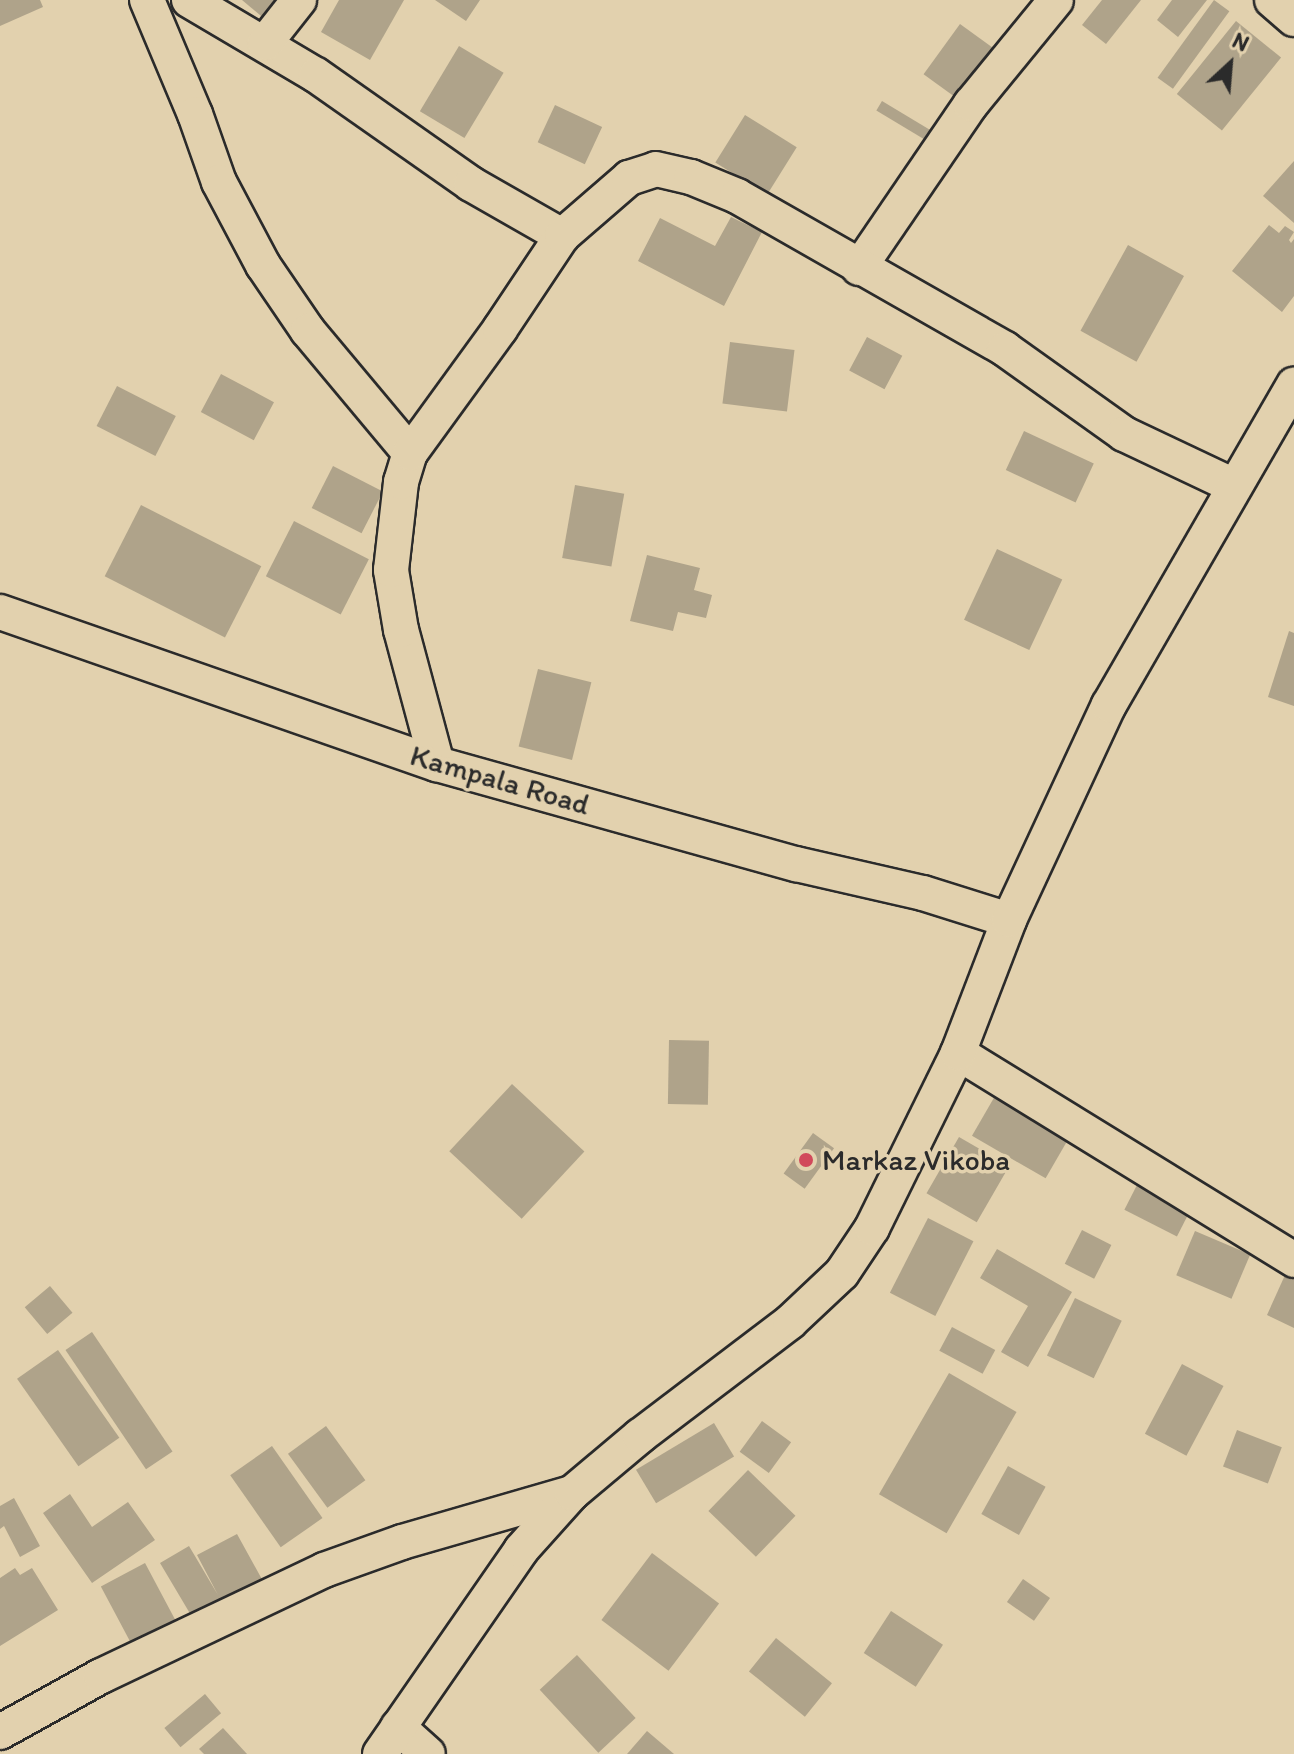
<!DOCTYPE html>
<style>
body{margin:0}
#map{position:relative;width:1294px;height:1754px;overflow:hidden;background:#e2d1ae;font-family:Itim,sans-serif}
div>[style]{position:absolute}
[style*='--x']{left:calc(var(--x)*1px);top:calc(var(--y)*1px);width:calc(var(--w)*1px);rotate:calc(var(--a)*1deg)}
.building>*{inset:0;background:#afa38a;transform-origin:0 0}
.roads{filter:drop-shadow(2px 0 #2b2b2b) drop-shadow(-2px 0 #2b2b2b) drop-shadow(0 2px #2b2b2b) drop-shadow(0 -2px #2b2b2b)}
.street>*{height:34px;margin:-17px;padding:0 17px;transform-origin:17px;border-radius:17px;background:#e2d1ae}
.dots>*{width:22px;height:22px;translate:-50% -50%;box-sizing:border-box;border:4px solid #e2d1ae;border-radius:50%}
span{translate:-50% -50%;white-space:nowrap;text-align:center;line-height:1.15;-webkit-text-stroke:7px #e2d1ae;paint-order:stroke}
.street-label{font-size:30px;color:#2b2b2b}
.poi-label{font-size:30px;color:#2b2b2b}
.left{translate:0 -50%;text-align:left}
.north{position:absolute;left:1190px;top:24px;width:80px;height:80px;-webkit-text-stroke:6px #e2d1ae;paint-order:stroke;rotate:26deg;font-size:22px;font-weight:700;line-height:32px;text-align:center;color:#2b2b2b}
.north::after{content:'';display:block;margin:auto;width:28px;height:36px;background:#2b2b2b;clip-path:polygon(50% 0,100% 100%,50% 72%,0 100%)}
</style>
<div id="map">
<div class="building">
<div style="clip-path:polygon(0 0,40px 0,43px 7px,0 26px)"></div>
<div style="clip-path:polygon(242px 0,285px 0,267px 21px)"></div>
<div style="clip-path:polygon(339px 0,404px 0,370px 60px,321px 32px)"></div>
<div style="clip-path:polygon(435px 0,480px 0,466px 21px)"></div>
<div style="clip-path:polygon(1102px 0,1141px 0,1106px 44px,1082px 25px)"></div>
<div style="clip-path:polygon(1172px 0,1207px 0,1178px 37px,1157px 20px)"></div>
<div style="left:1214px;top:0;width:19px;height:96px;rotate:36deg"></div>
<div style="left:1236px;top:21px;width:58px;height:94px;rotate:39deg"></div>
<div style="left:960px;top:24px;width:41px;height:62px;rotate:36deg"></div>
<div style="left:459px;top:46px;width:52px;height:76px;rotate:31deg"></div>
<div style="left:882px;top:101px;width:65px;height:11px;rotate:31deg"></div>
<div style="left:555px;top:105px;width:52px;height:41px;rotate:25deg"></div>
<div style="left:745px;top:115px;width:61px;height:56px;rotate:32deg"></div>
<div style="clip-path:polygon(1294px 161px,1294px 223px,1263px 196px)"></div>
<div style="clip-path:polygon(731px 217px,762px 232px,724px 306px,638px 261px,660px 218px,715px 246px)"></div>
<div style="clip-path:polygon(1269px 225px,1279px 233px,1285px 226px,1294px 232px,1289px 240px,1291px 243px,1294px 239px,1294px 296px,1282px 312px,1232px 271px)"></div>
<div style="left:1128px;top:245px;width:64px;height:98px;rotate:29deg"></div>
<div style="left:867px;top:337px;width:40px;height:38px;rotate:28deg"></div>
<div style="left:730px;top:342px;width:65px;height:62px;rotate:7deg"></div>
<div style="left:221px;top:374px;width:60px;height:43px;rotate:28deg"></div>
<div style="left:117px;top:386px;width:66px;height:45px;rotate:27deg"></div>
<div style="left:1024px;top:431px;width:77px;height:43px;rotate:25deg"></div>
<div style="left:333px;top:466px;width:56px;height:47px;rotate:27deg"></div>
<div style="left:575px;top:485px;width:50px;height:74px;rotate:10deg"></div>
<div style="left:141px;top:505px;width:135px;height:80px;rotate:27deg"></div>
<div style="left:294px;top:521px;width:84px;height:62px;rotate:27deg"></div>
<div style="left:997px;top:549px;width:72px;height:78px;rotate:25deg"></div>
<div style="clip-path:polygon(647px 555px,700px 568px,694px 590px,712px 595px,706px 618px,678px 612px,673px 631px,630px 621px)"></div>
<div style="clip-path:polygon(1289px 631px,1294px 633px,1294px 706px,1268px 697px)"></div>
<div style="left:538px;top:669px;width:55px;height:80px;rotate:14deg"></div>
<div style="left:669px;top:1040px;width:40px;height:64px;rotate:1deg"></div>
<div style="left:512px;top:1084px;width:99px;height:92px;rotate:43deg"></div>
<div style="left:995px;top:1096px;width:85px;height:46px;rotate:30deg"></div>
<div style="left:813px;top:1133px;width:26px;height:50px;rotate:36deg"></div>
<div style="left:959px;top:1137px;width:58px;height:65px;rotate:30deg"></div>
<div style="left:1138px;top:1183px;width:59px;height:30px;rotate:27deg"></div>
<div style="left:928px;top:1218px;width:51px;height:84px;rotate:27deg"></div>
<div style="left:1082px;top:1230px;width:33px;height:38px;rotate:27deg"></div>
<div style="left:1195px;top:1231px;width:60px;height:48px;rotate:23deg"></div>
<div style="clip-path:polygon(997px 1249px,1072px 1292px,1028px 1367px,1001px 1352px,1028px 1306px,980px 1278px)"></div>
<div style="clip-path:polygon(1290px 1264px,1294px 1266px,1294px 1328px,1267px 1315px)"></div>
<div style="left:50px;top:1286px;width:35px;height:33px;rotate:50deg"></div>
<div style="left:1075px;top:1298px;width:52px;height:64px;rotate:26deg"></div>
<div style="left:952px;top:1327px;width:49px;height:27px;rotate:28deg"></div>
<div style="left:92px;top:1332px;width:144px;height:32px;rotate:56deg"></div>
<div style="left:58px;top:1350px;width:107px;height:50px;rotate:55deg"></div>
<div style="left:1182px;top:1364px;width:47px;height:79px;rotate:28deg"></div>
<div style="left:949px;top:1373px;width:78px;height:140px;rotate:30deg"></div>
<div style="left:762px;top:1421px;width:36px;height:38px;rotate:36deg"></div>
<div style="left:714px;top:1423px;width:39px;height:91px;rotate:59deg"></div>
<div style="left:326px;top:1426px;width:67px;height:47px;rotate:54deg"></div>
<div style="left:1237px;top:1430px;width:48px;height:39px;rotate:21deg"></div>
<div style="left:272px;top:1446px;width:88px;height:51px;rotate:55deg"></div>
<div style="left:1008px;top:1466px;width:43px;height:55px;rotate:29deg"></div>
<div style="left:748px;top:1470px;width:66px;height:57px;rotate:44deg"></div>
<div style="clip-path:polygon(70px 1494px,92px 1527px,128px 1502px,155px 1540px,92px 1583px,43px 1513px)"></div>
<div style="clip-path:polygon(14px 1498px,40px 1546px,20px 1557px,4px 1526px,0 1529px,0 1506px)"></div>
<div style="clip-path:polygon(237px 1534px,264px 1583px,198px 1627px,160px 1563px,189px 1546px,218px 1595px,197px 1555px)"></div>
<div style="left:652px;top:1553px;width:84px;height:84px;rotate:37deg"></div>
<div style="left:145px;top:1563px;width:81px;height:50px;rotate:62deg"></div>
<div style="clip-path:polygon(15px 1568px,20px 1575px,32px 1568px,58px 1610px,0 1646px,0 1578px)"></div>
<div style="left:1023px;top:1579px;width:33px;height:28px;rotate:35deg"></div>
<div style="left:891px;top:1611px;width:62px;height:50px;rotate:33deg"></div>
<div style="left:776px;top:1638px;width:72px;height:43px;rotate:39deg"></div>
<div style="left:577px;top:1655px;width:86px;height:51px;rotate:47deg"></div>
<div style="left:205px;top:1694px;width:25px;height:53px;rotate:50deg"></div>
<div style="clip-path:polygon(223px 1728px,247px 1754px,204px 1754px,199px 1749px)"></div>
<div style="clip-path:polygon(647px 1731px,674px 1754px,627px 1754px)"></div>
</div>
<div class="roads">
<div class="street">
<div style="--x:147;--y:0;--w:124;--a:67.2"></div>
<div style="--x:195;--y:114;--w:72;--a:70.6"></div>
<div style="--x:219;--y:182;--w:94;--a:62.1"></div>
<div style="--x:263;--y:265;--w:80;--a:55.7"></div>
<div style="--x:308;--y:331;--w:159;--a:50.1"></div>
<div style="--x:189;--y:0;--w:147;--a:30.6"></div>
<div style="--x:316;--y:75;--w:189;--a:35.1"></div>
<div style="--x:471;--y:184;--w:105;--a:29.7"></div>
<div style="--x:1272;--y:0;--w:29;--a:41"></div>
<div style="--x:265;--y:43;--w:55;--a:-51.7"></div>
<div style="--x:859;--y:268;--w:199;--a:-55.7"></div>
<div style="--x:971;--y:104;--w:134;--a:-50.7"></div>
<div style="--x:0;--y:612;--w:463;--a:19.2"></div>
<div style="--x:437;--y:764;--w:373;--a:15.6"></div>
<div style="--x:796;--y:864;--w:130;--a:12.9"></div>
<div style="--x:923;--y:893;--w:90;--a:17.4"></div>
<div style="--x:437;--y:764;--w:139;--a:-105"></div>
<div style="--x:401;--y:630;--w:61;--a:-99.5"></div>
<div style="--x:391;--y:570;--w:89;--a:-83.5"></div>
<div style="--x:401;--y:482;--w:30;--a:-73"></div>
<div style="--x:410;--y:453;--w:153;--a:-54"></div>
<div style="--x:500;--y:329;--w:112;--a:-56.3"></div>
<div style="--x:562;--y:236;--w:89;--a:-40.9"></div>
<div style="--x:629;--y:178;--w:28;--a:-18"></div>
<div style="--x:656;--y:169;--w:36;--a:13"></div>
<div style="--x:691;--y:177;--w:50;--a:22.4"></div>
<div style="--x:737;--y:196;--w:309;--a:29.7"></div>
<div style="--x:1005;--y:349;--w:146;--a:35.5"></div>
<div style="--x:1124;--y:434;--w:122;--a:25.3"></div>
<div style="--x:958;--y:1053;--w:395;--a:31.6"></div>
<div style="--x:398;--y:1727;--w:40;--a:42"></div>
<div style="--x:0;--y:1732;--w:115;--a:-29"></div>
<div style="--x:101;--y:1676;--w:247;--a:-25.4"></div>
<div style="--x:324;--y:1570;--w:83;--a:-19.7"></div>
<div style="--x:402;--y:1542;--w:177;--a:-16.1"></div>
<div style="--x:380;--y:1754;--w:248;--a:-55.3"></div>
<div style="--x:521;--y:1550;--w:76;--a:-48.2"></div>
<div style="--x:572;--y:1493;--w:89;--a:-40"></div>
<div style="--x:640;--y:1436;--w:188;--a:-37.2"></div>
<div style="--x:790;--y:1322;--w:71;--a:-43.3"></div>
<div style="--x:842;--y:1273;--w:54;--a:-56.3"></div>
<div style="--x:872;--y:1228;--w:195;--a:-63.8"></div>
<div style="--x:958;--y:1053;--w:142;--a:-69"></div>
<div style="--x:1009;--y:920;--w:237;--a:-65.1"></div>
<div style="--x:1109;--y:705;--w:370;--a:-60"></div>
</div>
</div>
<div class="dots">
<div style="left:806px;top:1160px;background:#d1495b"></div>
</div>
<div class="street-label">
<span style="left:500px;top:780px;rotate:16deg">Kampala Road</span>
</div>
<div class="poi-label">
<span class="left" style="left:822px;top:1160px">Markaz Vikoba</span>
</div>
<div class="north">N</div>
</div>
